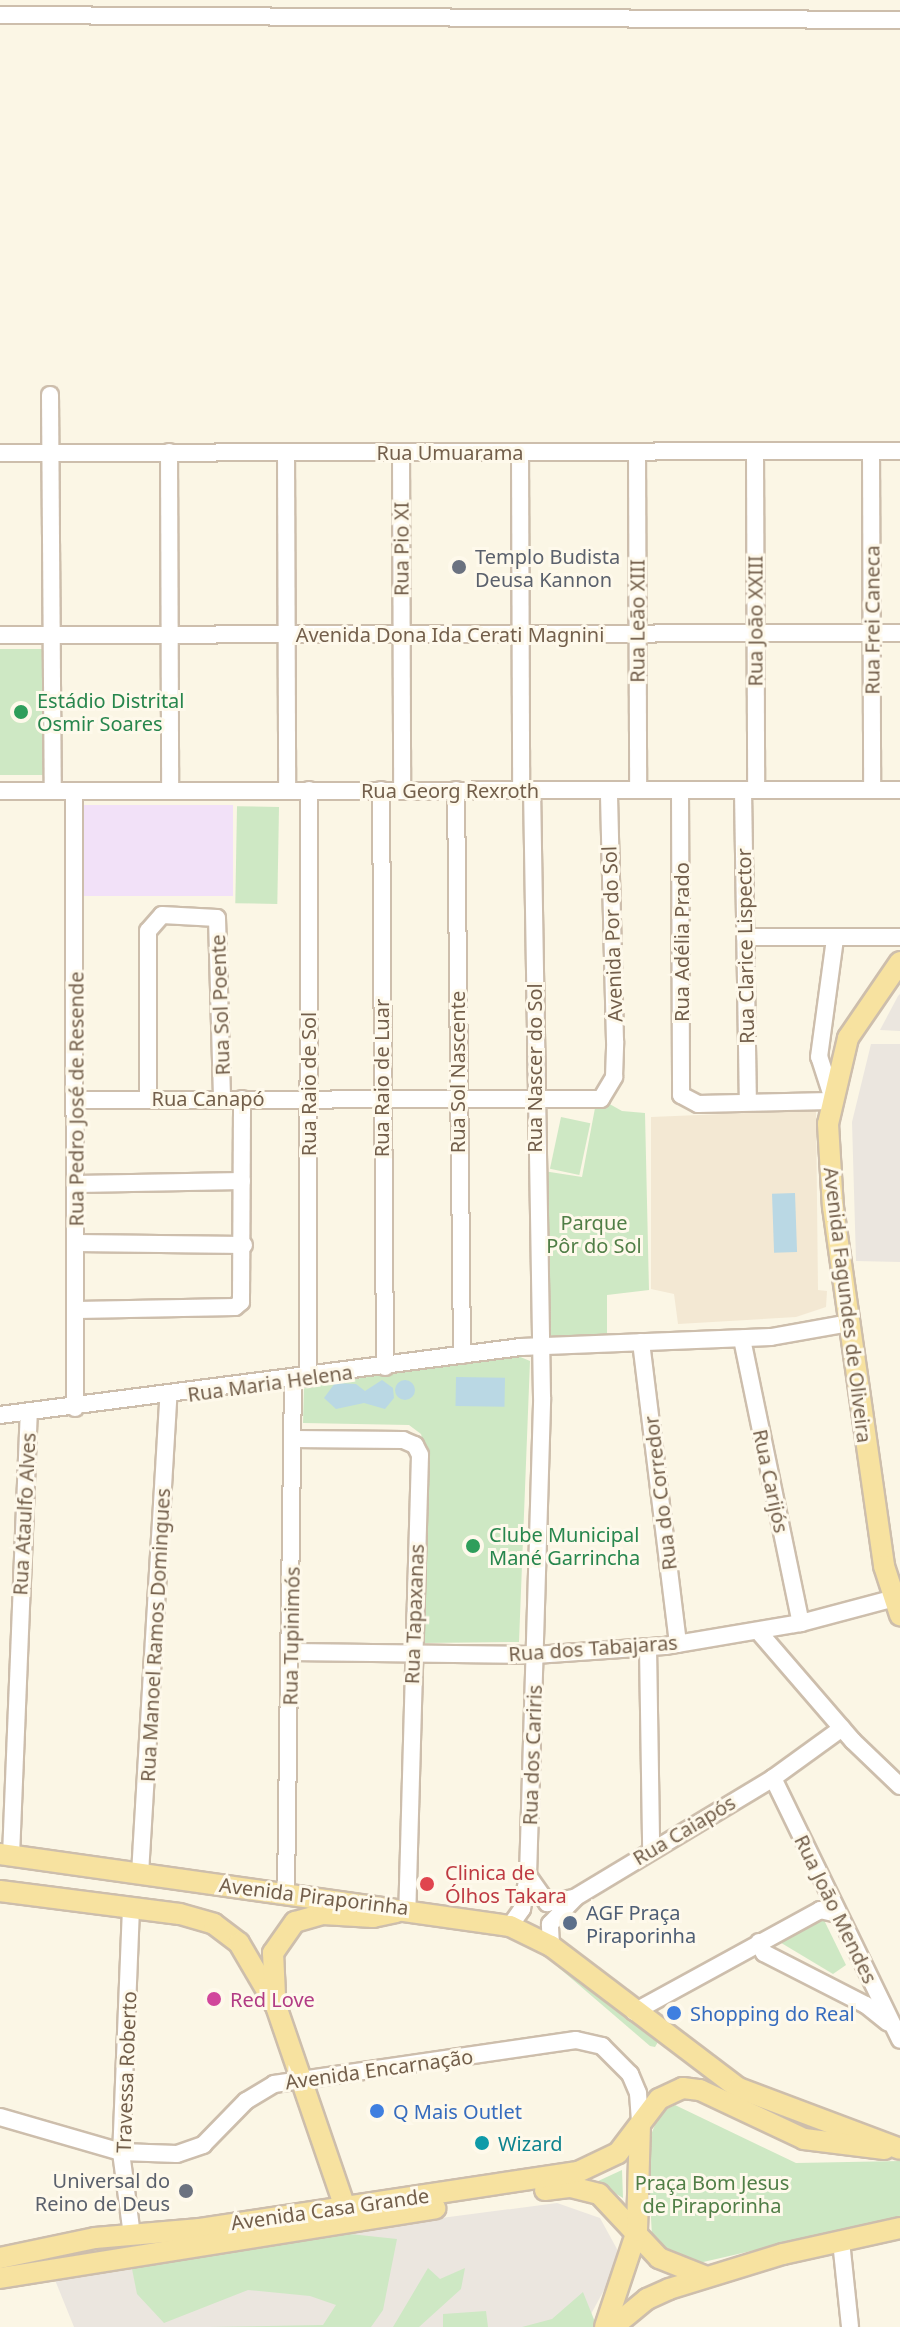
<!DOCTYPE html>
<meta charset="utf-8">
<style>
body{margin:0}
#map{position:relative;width:900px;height:2327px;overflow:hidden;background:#fbf6e5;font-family:"Noto Sans",sans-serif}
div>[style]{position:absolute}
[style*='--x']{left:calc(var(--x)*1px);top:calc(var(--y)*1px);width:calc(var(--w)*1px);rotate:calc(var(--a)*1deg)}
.residential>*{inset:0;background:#f3e8d3}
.industrial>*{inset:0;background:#ebe6df}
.education>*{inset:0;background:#f2e1f8;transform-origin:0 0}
.green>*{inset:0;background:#cee8c4;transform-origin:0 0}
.water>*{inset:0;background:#bad8e4;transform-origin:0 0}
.round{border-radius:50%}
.roads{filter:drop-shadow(2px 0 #cdbeac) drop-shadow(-2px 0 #cdbeac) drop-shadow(0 2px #cdbeac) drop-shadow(0 -2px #cdbeac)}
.minor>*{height:16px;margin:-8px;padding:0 8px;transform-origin:8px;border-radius:8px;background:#fff}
.major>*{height:20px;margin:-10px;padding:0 10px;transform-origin:10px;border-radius:10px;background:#f7e2a0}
.dots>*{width:22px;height:22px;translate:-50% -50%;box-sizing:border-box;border:4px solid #fef9eb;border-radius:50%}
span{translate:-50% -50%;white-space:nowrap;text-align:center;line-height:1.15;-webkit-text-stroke:6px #fef9eb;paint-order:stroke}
.street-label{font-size:20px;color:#735f4b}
.worship-label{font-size:20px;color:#5b616d}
.left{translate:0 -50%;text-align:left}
.right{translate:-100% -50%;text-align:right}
.leisure-label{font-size:20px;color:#27864d}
.park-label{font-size:20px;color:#507e46}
.health-label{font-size:20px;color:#be3a42}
.service-label{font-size:20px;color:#4e5e75}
.hotel-label{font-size:20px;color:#b23c85}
.shop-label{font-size:20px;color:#366cbe}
.culture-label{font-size:20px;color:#0d838f}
</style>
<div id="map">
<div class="residential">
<div style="clip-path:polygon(816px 1110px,818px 1290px,827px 1291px,826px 1307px,796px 1317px,678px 1324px,674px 1294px,651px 1289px,651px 1117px)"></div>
</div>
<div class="industrial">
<div style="clip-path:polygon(900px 994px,900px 1031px,880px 1030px,898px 996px)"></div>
<div style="clip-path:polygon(871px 1044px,900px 1044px,900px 1262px,856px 1261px,852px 1122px)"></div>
<div style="clip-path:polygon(557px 2203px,600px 2218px,617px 2249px,616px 2268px,584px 2327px,74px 2327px,55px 2280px,119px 2260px)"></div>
</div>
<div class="education">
<div style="left:233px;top:805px;width:91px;height:149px;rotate:90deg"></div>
</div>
<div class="green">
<div style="left:0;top:649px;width:43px;height:126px"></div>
<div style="left:279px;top:807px;width:97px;height:42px;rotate:91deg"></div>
<div style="clip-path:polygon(606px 1102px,622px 1111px,645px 1113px,649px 1290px,607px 1295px,607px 1338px,545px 1339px,537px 1170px,582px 1177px,595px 1108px)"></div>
<div style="left:561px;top:1117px;width:30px;height:53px;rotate:12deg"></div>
<div style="clip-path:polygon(518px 1356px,530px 1361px,519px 1642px,422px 1643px,425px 1449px,421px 1434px,409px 1425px,303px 1423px,304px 1386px)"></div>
<div style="clip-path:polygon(823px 1918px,846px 1965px,833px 1974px,778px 1941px)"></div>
<div style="clip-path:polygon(537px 1949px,658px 2042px,655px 2047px,650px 2046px)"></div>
<div style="clip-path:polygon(675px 2105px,796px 2163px,900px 2161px,900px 2217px,699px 2263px,664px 2253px,652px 2236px,647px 2145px,660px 2112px)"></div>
<div style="clip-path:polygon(622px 2170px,623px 2198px,596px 2182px)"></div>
<div style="clip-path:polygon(350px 2234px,397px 2239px,383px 2310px,371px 2327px,209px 2327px,323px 2325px,336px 2305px,310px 2296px,248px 2290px,164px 2323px,137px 2294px,131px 2264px)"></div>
<div style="clip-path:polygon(428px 2268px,440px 2279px,465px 2268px,461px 2289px,419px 2327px,393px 2327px)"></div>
<div style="clip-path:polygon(583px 2292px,597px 2327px,522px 2327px,552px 2319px)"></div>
<div style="clip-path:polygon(486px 2311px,488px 2327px,443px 2327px,443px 2314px)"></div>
</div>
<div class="water">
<div style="left:795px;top:1193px;width:59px;height:23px;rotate:88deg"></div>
<div style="left:456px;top:1377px;width:49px;height:29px;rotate:1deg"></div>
<div style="clip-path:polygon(382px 1380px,393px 1388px,394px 1398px,385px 1409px,364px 1403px,336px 1409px,324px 1398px,335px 1383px,356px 1384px,365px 1391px)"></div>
<div class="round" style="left:395px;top:1380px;width:20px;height:20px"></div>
</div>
<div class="roads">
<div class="minor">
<div style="--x:0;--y:15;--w:900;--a:0.32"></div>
<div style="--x:50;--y:395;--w:396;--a:89.6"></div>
<div style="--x:755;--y:451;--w:339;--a:89.8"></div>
<div style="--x:871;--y:451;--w:339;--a:89.8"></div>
<div style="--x:169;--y:452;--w:338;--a:89.8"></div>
<div style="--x:286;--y:452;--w:338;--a:89.8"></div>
<div style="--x:401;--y:452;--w:338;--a:89.8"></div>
<div style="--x:520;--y:452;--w:338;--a:89.8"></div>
<div style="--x:637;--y:452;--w:338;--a:89.8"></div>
<div style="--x:0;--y:453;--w:900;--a:-0.13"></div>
<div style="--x:0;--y:635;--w:900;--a:-0.13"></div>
<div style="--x:381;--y:790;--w:577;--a:89.6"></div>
<div style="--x:456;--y:790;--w:565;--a:89.39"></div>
<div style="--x:680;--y:790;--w:305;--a:89.8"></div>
<div style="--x:681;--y:1095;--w:19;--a:28"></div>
<div style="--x:698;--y:1104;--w:132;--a:-1.3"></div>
<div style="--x:743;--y:790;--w:312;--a:89.1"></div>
<div style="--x:0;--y:791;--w:900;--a:-0.06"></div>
<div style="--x:74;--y:791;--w:617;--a:89.91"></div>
<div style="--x:745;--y:937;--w:155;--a:0"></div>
<div style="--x:831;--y:1093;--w:38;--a:-108"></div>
<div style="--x:819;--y:1057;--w:120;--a:-82.3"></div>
<div style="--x:148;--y:1098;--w:167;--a:-90"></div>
<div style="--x:148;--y:931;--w:21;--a:-49"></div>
<div style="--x:162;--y:915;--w:55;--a:3.1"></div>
<div style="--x:217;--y:918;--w:179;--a:88.4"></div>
<div style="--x:76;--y:1100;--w:525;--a:-0.11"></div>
<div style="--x:601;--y:1099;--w:26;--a:-59"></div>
<div style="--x:614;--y:1077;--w:36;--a:-88"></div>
<div style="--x:615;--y:1041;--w:251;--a:-91.4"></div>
<div style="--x:77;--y:1184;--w:165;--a:-1"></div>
<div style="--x:76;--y:1243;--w:168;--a:0.7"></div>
<div style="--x:77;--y:1310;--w:158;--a:-1.1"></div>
<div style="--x:235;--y:1307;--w:8;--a:-40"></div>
<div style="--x:241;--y:1302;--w:203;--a:-89.7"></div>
<div style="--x:742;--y:1339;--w:290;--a:78.3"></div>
<div style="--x:641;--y:1342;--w:304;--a:83"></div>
<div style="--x:308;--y:1378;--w:588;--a:-89.9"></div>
<div style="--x:0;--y:1415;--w:525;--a:-7.44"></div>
<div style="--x:521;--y:1347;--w:250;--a:-2.3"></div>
<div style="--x:771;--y:1337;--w:79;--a:-10.2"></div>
<div style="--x:293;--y:1439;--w:110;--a:0.5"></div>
<div style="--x:403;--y:1440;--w:13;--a:23"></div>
<div style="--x:415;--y:1445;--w:11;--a:63"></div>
<div style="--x:420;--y:1455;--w:453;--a:91.6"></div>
<div style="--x:758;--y:1631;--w:145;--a:49.2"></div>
<div style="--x:853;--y:1741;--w:65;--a:43.8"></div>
<div style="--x:648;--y:1647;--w:201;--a:89.1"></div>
<div style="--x:291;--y:1652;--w:244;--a:0.7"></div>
<div style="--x:535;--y:1655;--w:130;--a:-4"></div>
<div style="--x:665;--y:1646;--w:138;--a:-9.6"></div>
<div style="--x:801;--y:1623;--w:93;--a:-14.9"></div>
<div style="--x:773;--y:1778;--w:291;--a:64.1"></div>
<div style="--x:11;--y:1856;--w:444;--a:-87.7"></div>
<div style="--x:140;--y:1874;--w:478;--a:-86.6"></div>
<div style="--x:529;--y:1877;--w:32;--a:55"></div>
<div style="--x:547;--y:1903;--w:25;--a:-11"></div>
<div style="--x:286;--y:1892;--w:512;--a:-89.22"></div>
<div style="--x:131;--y:1908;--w:244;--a:92.3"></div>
<div style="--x:121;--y:2152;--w:84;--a:82.5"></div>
<div style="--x:510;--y:1926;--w:21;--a:-55"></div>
<div style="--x:522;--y:1909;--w:34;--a:-80"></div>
<div style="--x:528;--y:1876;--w:479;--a:-88.3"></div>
<div style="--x:542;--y:1397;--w:607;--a:-90.94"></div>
<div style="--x:759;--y:1942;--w:12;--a:66"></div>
<div style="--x:764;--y:1953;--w:114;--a:27"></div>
<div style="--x:866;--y:2005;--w:28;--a:39"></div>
<div style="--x:551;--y:1946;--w:22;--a:-93"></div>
<div style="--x:550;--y:1924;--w:37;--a:-46"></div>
<div style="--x:576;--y:1897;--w:230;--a:-31.1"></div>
<div style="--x:773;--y:1778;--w:85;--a:-35.9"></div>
<div style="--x:634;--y:2012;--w:212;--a:-28.7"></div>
<div style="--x:820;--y:1910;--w:18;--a:13"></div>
<div style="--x:0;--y:2117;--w:126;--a:16.1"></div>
<div style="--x:121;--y:2152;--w:56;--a:2"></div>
<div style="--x:177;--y:2154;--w:28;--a:-19"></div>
<div style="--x:203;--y:2145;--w:62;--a:-45.7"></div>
<div style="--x:246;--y:2101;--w:33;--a:-31"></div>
<div style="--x:274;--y:2084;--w:305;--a:-8.3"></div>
<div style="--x:576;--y:2040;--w:27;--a:13"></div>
<div style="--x:602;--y:2046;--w:40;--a:45"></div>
<div style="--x:630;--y:2074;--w:21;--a:67"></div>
<div style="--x:638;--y:2093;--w:28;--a:86"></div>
<div style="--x:841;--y:2241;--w:86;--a:84"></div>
</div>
<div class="major">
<div style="--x:900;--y:962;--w:92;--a:124.4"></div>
<div style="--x:848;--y:1038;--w:88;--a:103.1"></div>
<div style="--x:828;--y:1124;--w:83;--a:86.6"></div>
<div style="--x:833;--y:1207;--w:363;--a:81.9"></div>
<div style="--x:884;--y:1566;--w:52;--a:71.9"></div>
<div style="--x:0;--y:1854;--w:515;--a:8.04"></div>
<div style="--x:510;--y:1926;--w:46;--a:26"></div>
<div style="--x:551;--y:1946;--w:235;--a:37.2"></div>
<div style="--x:738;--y:2088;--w:173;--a:20.6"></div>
<div style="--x:0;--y:1891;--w:181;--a:7.3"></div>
<div style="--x:180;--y:1914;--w:35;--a:16"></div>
<div style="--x:214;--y:1924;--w:31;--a:37"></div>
<div style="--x:239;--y:1943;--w:73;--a:59.6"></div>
<div style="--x:276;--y:2006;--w:222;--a:71.1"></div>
<div style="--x:275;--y:1995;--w:42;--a:-92.7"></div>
<div style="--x:273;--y:1953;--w:38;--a:-55"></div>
<div style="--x:295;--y:1922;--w:29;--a:-16"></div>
<div style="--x:323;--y:1914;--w:50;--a:3.4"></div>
<div style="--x:373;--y:1917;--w:24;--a:-12"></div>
<div style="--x:545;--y:2190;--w:26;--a:-7"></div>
<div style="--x:571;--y:2187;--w:29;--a:14"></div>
<div style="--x:599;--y:2194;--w:88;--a:46.8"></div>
<div style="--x:659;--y:2258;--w:48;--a:21.8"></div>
<div style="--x:0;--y:2258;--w:97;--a:-11.9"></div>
<div style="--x:95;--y:2238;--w:105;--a:-4.9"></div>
<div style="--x:200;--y:2229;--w:382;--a:-8.6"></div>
<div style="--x:578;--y:2172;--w:44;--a:-25.4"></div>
<div style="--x:618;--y:2153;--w:68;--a:-52.8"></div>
<div style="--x:659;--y:2099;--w:26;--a:-25"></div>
<div style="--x:683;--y:2088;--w:17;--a:7"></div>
<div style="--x:700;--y:2090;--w:115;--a:25.2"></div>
<div style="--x:804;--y:2139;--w:81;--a:7.1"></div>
<div style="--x:0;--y:2278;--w:441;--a:-9.1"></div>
<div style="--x:605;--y:2327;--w:101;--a:-71.6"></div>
<div style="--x:637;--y:2231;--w:106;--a:-88.4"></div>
<div style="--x:613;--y:2327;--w:44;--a:-39.5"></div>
<div style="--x:647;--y:2299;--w:24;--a:-24"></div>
<div style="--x:669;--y:2289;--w:119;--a:-17.1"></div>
<div style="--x:783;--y:2254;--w:120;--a:-12.5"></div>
</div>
</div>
<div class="dots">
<div style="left:459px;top:567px;background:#6b7280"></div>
<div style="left:21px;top:712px;background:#2e9e5b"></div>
<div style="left:473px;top:1546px;background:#2e9e5b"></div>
<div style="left:427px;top:1884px;background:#e0444e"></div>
<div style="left:570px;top:1923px;background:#5c6f8a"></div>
<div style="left:214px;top:1999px;background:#d1479c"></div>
<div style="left:674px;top:2013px;background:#3f7fe0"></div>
<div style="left:377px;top:2111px;background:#3f7fe0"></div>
<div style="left:482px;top:2143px;background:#0f9aa8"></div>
<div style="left:186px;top:2191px;background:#6b7280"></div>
</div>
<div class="street-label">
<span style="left:450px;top:452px">Rua Umuarama</span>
<span style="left:401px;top:549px;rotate:-90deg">Rua Pio XI</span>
<span style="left:872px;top:620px;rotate:-90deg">Rua Frei Caneca</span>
<span style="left:637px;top:621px;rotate:-90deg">Rua Leão XIII</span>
<span style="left:755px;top:621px;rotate:-90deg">Rua João XXIII</span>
<span style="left:450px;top:634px">Avenida Dona Ida Cerati Magnini</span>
<span style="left:450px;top:790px">Rua Georg Rexroth</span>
<span style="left:612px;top:934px;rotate:-92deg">Avenida Por do Sol</span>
<span style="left:681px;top:942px;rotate:-90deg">Rua Adélia Prado</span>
<span style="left:745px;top:946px;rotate:-91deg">Rua Clarice Lispector</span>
<span style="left:220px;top:1005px;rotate:-92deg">Rua Sol Poente</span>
<span style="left:534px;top:1068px;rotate:-90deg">Rua Nascer do Sol</span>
<span style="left:457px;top:1072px;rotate:-90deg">Rua Sol Nascente</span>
<span style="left:381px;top:1078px;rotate:-90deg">Rua Raio de Luar</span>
<span style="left:308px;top:1084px;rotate:-90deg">Rua Raio de Sol</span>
<span style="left:208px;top:1098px">Rua Canapó</span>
<span style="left:76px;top:1099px;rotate:-90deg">Rua Pedro José de Resende</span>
<span style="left:848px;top:1305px;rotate:83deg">Avenida Fagundes de Oliveira</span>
<span style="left:270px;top:1383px;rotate:-8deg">Rua Maria Helena</span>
<span style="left:771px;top:1481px;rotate:78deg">Rua Carijós</span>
<span style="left:660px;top:1493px;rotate:-97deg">Rua do Corredor</span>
<span style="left:24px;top:1514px;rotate:-87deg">Rua Ataulfo Alves</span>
<span style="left:414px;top:1614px;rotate:-88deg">Rua Tapaxanas</span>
<span style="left:155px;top:1635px;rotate:-87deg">Rua Manoel Ramos Domingues</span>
<span style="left:291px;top:1636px;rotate:-89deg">Rua Tupinimós</span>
<span style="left:593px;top:1648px;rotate:-4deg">Rua dos Tabajaras</span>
<span style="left:532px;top:1755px;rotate:-88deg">Rua dos Cariris</span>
<span style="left:684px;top:1830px;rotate:-31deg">Rua Caiapós</span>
<span style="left:314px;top:1896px;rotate:7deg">Avenida Piraporinha</span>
<span style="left:836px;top:1909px;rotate:64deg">Rua João Mendes</span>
<span style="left:379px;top:2069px;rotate:-8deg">Avenida Encarnação</span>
<span style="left:126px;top:2072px;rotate:-88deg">Travessa Roberto</span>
<span style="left:330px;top:2209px;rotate:-8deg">Avenida Casa Grande</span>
</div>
<div class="worship-label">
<span class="left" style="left:475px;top:568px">Templo Budista<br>Deusa Kannon</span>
<span class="right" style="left:170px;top:2192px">Universal do<br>Reino de Deus</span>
</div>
<div class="leisure-label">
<span class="left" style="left:37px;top:712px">Estádio Distrital<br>Osmir Soares</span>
<span class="left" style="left:489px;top:1546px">Clube Municipal<br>Mané Garrincha</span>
</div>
<div class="park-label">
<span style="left:594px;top:1234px">Parque<br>Pôr do Sol</span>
<span style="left:712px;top:2194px">Praça Bom Jesus<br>de Piraporinha</span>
</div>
<div class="health-label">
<span class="left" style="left:445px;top:1884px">Clinica de<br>Ólhos Takara</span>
</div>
<div class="service-label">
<span class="left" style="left:586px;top:1924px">AGF Praça<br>Piraporinha</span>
</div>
<div class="hotel-label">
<span class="left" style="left:230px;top:1999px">Red Love</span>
</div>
<div class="shop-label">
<span class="left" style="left:690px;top:2013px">Shopping do Real</span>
<span class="left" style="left:393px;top:2111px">Q Mais Outlet</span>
</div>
<div class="culture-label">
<span class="left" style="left:498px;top:2143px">Wizard</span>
</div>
</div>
